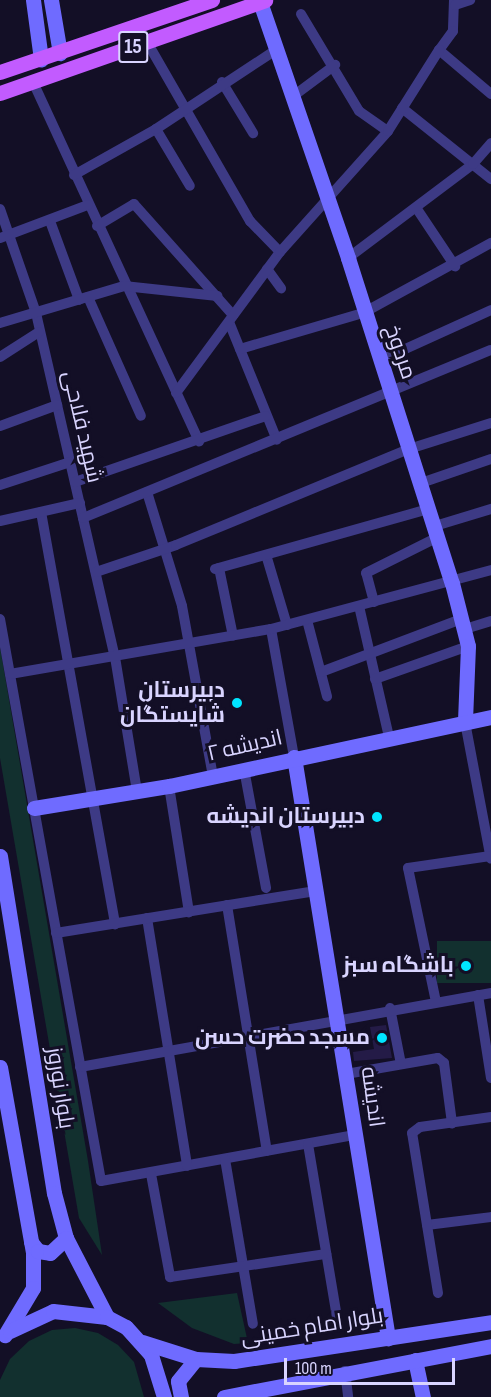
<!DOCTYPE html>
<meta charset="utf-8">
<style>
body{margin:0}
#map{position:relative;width:491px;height:1397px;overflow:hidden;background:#130f26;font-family:"Sofia Sans Condensed",Cairo,sans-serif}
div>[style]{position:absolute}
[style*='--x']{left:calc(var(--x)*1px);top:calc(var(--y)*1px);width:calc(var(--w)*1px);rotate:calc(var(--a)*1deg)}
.green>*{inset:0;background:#12302f;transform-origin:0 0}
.building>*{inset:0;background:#241b47}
.street>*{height:10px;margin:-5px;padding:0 5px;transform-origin:5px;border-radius:5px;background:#3d3a85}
.secondary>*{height:15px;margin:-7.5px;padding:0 7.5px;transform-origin:7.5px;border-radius:7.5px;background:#6f6bff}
.primary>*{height:15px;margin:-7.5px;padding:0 7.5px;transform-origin:7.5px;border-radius:7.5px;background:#c25bff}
.dots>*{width:16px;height:16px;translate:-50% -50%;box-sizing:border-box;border:3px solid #130f26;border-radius:50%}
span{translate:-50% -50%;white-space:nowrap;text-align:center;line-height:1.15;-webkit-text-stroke:6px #130f26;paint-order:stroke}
.shield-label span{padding:2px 4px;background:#130f26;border:2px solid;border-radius:4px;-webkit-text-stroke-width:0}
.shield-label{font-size:21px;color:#d9d4ff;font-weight:700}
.street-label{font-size:22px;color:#d9d4ff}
.poi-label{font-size:22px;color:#d9d4ff;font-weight:700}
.right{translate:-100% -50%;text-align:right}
.scale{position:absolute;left:284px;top:1358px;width:171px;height:27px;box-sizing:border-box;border:3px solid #d9d4ff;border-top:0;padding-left:8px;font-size:18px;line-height:21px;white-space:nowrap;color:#d9d4ff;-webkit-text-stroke:4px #130f26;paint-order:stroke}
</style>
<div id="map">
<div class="green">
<div style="clip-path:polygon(0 647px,88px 1161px,102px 1255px,79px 1218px,0 758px)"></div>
<div style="left:491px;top:941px;width:42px;height:54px;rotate:90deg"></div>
<div style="clip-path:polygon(237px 1293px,248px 1343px,234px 1344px,192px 1328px,158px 1303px)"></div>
<div style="clip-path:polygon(75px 1328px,98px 1333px,118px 1345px,134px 1362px,144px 1397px,0 1397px,0 1380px,10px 1359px,29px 1341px,52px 1330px)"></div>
</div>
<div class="building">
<div style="clip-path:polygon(386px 1025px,392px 1058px,354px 1061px,353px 1052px,374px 1049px,370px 1027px)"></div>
</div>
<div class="street">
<div style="--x:454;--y:0;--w:31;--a:92"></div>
<div style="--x:453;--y:31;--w:24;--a:126"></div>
<div style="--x:439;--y:50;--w:68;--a:40.2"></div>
<div style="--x:455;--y:5;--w:16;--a:-18"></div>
<div style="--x:301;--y:14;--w:113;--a:59.1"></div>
<div style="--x:359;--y:111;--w:35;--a:35"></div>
<div style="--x:147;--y:42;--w:207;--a:60.1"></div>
<div style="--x:250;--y:221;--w:43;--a:45.9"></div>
<div style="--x:33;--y:82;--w:396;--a:65.2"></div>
<div style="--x:222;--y:82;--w:60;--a:58.7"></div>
<div style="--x:292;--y:97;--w:54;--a:-36.7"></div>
<div style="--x:402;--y:108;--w:114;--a:38.6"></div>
<div style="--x:156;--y:129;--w:66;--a:59.2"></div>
<div style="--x:74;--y:175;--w:94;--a:-29.3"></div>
<div style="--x:156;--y:129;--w:144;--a:-33.4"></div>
<div style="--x:0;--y:209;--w:110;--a:70.9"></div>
<div style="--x:36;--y:313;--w:353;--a:77.1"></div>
<div style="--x:115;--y:657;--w:136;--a:80.7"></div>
<div style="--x:417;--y:209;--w:69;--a:56.3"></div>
<div style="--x:50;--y:221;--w:84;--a:69.8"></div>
<div style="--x:97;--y:226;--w:43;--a:-30.7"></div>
<div style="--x:134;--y:204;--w:149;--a:48.3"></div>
<div style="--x:0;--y:238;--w:94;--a:-20.6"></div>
<div style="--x:348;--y:258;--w:156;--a:-36.9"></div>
<div style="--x:473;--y:164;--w:28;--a:-49"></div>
<div style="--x:267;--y:269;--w:24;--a:54"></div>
<div style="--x:88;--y:297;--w:130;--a:66"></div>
<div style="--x:229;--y:322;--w:127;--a:67.9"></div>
<div style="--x:0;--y:323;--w:129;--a:-16.6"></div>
<div style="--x:124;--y:286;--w:94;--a:6.1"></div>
<div style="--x:240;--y:349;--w:128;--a:-16.3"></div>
<div style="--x:363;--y:313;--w:146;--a:-28.7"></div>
<div style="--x:0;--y:357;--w:46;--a:-32.7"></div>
<div style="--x:381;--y:360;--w:121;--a:-24.4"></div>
<div style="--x:176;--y:393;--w:175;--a:-53.6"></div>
<div style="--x:280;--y:252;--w:162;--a:-48.2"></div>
<div style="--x:388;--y:131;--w:96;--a:-57.8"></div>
<div style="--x:0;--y:426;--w:61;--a:-20.2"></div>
<div style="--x:75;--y:482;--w:202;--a:-19.1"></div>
<div style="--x:421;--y:483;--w:74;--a:-18.9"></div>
<div style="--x:0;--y:485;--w:74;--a:-18.2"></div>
<div style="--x:147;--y:492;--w:119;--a:72.9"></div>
<div style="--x:182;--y:606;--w:173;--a:79.7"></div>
<div style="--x:41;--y:512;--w:419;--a:79.8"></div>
<div style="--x:83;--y:518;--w:441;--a:-22.4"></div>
<div style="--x:0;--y:521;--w:82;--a:-12.7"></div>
<div style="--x:435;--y:526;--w:59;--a:-16.9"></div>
<div style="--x:267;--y:558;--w:70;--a:73.4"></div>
<div style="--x:219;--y:568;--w:69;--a:78.4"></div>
<div style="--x:215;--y:569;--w:222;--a:-15.7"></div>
<div style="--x:96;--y:572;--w:84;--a:-18.6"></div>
<div style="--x:176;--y:545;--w:252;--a:-22.4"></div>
<div style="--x:409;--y:449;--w:86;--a:-17.6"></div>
<div style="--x:374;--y:602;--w:30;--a:-105"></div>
<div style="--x:366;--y:573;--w:80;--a:-26.6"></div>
<div style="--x:359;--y:606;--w:134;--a:77.1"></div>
<div style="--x:0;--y:619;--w:571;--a:79.81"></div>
<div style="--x:101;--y:1181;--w:258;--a:-10.3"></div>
<div style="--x:307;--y:620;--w:79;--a:75.3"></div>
<div style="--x:271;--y:629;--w:130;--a:79.8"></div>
<div style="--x:465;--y:629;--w:27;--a:-17"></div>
<div style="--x:321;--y:672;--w:150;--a:-20.7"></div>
<div style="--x:10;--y:674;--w:265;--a:-9.8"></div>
<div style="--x:271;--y:629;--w:228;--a:-15"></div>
<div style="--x:375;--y:679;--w:99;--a:-19.5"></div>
<div style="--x:465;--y:722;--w:139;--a:79.3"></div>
<div style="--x:244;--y:769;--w:121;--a:79.5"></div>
<div style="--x:169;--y:786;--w:128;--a:81"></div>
<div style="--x:227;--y:905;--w:249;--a:80.8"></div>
<div style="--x:147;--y:918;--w:251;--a:80.8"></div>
<div style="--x:56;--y:933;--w:263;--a:-9.2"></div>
<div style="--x:478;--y:995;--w:84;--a:81.1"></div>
<div style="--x:436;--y:1002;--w:137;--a:-101.8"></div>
<div style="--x:408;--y:868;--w:83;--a:-8.3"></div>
<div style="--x:390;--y:1008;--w:57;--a:78.9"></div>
<div style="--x:80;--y:1067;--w:418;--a:-10.2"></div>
<div style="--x:346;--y:1074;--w:93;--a:-9.9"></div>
<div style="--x:438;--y:1058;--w:8;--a:40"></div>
<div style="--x:444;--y:1063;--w:61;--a:82.4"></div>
<div style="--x:308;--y:1144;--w:181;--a:80.5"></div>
<div style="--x:225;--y:1159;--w:167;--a:80.4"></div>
<div style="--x:151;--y:1174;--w:105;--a:79.5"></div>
<div style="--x:170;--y:1277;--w:158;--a:-8.4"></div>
<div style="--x:427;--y:1225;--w:64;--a:-7.1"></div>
<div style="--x:438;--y:1293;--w:162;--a:-99.2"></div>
<div style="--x:412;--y:1133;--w:10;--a:-37"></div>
<div style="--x:420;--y:1127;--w:72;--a:-8"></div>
<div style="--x:345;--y:1371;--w:26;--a:83"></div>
</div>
<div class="secondary">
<div style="--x:33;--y:0;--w:60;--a:82.3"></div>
<div style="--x:51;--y:0;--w:54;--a:80.4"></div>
<div style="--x:260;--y:2;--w:271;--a:71"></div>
<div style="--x:348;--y:258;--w:341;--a:72.3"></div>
<div style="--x:452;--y:583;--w:65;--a:75.7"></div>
<div style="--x:468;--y:646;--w:76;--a:92.3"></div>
<div style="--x:294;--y:757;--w:589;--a:80.81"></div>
<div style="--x:34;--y:808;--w:137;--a:-9.3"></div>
<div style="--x:169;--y:786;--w:329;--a:-12.1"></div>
<div style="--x:0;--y:856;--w:341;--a:80.9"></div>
<div style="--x:54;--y:1193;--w:47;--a:75.1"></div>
<div style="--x:66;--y:1238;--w:89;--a:62.6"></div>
<div style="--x:0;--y:1067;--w:189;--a:79.9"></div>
<div style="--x:33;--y:1253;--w:35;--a:90"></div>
<div style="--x:33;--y:1288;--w:55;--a:120.8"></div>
<div style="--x:31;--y:1242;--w:11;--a:52"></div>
<div style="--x:38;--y:1251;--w:12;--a:9"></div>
<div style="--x:50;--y:1253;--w:22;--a:-43"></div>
<div style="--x:10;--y:1331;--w:47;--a:-24.9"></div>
<div style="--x:53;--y:1311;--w:54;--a:6.3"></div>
<div style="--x:107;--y:1317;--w:21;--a:28"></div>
<div style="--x:126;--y:1327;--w:38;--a:48"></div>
<div style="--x:151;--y:1355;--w:44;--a:72.8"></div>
<div style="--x:142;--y:1342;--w:57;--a:17.5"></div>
<div style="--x:196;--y:1359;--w:38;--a:3"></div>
<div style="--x:234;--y:1361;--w:260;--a:-8.6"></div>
<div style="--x:415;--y:1360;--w:38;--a:78"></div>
<div style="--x:181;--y:1397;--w:16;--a:-101"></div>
<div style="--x:178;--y:1381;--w:28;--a:-51"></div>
<div style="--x:224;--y:1397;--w:272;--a:-10.8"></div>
</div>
<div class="primary">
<div style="--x:0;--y:72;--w:224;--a:-18.8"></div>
<div style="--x:0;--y:93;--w:281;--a:-19.3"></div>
</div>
<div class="dots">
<div style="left:237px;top:703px;background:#00e5ff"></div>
<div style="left:377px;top:817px;background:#00e5ff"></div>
<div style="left:466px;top:966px;background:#00e5ff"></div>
<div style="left:382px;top:1038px;background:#00e5ff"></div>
</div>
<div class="shield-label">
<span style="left:133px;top:47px">15</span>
</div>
<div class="street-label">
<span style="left:400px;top:352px;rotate:71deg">مردوخ</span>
<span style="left:82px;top:427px;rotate:77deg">شهید فلاحی</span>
<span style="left:245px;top:746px;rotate:-13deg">اندیشه ۲</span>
<span style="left:60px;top:1088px;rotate:81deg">بلوار نوروز</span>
<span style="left:372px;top:1097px;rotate:82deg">اندیشه</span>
<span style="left:312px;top:1327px;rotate:-9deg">بلوار امام خمینی</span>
</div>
<div class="poi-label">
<span class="right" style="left:225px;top:703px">دبیرستان<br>شایستگان</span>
<span class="right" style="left:365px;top:817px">دبیرستان اندیشه</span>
<span class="right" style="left:454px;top:966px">باشگاه سبز</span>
<span class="right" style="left:370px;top:1038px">مسجد حضرت حسن</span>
</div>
<div class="scale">100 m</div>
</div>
